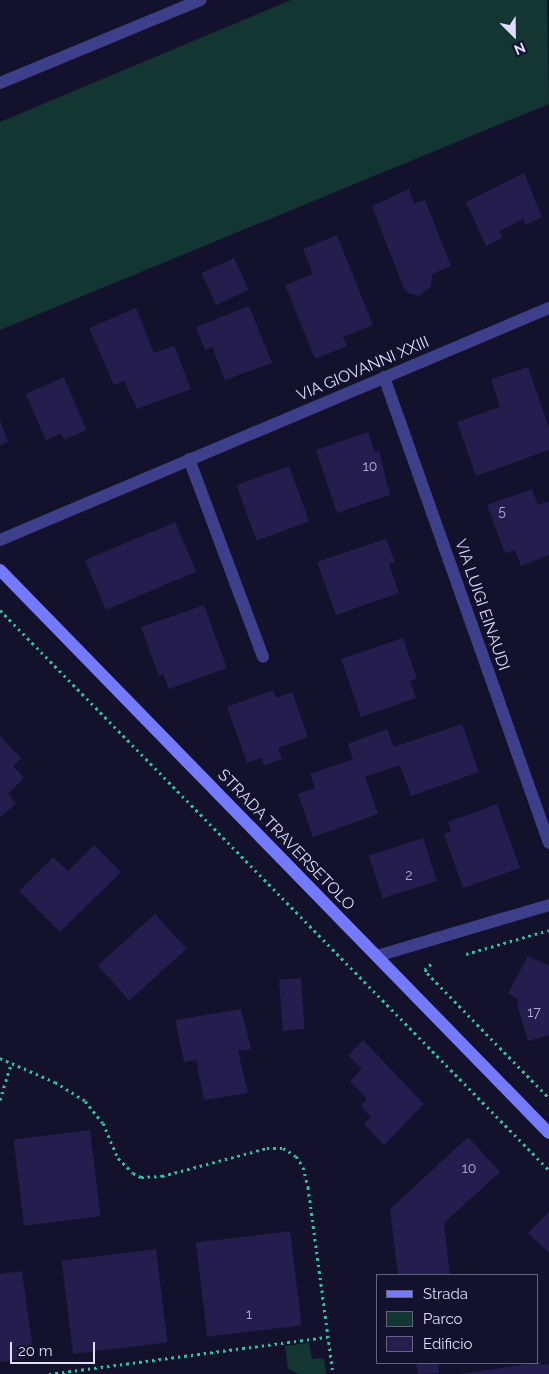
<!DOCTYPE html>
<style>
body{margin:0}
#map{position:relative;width:549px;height:1374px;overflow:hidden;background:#14112c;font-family:Raleway,sans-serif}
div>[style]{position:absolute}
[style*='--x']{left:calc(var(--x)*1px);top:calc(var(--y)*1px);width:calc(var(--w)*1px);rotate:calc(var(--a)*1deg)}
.green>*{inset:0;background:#143632}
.building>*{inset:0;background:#241d4d;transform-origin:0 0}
.path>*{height:3px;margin-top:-1.5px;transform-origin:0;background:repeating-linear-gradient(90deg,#31beac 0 2.5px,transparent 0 6.5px)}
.minor>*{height:12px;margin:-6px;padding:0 6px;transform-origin:6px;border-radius:6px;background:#3d3f8a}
.secondary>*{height:12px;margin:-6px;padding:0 6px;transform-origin:6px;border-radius:6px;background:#747afe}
span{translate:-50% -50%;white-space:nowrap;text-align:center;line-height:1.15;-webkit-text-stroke:4.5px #14112c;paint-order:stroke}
.number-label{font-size:14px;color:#b0acd2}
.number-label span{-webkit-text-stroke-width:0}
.street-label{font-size:16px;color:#dedcff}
.legend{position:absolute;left:376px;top:1274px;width:162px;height:90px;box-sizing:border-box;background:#14112c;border:1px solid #656280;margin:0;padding:6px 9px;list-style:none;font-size:15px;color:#dedcff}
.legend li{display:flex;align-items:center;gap:10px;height:25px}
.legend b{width:25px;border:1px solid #656280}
.north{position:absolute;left:489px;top:10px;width:50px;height:50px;-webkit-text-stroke:4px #14112c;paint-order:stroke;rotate:157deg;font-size:14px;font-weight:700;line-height:20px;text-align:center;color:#dedcff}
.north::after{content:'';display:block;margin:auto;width:18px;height:22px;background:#dedcff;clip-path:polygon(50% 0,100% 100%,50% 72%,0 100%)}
.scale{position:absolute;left:10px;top:1342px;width:85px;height:22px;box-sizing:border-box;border:2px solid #dedcff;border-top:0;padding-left:6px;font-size:15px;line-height:18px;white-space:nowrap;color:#dedcff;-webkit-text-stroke:4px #14112c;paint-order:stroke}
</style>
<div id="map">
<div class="green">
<div style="clip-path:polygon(291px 0,547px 0,549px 104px,0 330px,0 122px)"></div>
<div style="clip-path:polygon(309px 1343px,312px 1359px,324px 1358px,326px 1374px,299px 1374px,288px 1369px,285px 1346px)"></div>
</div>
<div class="building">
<div style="clip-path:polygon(524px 173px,542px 217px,526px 225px,523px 219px,499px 231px,502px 238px,486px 246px,466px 202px)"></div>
<div style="clip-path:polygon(409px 189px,414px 204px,425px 200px,451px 266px,432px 274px,431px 287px,419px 296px,408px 293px,403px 287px,372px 206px)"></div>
<div style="clip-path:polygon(337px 235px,373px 325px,343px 337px,347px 346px,315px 359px,285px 285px,313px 274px,303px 249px)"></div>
<div style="left:234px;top:258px;width:35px;height:36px;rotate:65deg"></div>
<div style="clip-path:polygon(249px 306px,272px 363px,225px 380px,212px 347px,205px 350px,196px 327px)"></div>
<div style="clip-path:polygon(136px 308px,154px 353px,174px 346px,191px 389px,137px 409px,124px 381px,114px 385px,89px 328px)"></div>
<div style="clip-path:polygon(528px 367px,549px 428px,549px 450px,476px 476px,457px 422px,500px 407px,491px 379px)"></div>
<div style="clip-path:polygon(64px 377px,86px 430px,64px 440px,61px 433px,46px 441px,26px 394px)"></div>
<div style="clip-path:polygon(0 420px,8px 442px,0 445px)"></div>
<div style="clip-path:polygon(368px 432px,375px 452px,379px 451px,390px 495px,337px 513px,316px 450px)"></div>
<div style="left:289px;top:466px;width:59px;height:56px;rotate:70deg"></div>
<div style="clip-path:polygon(532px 489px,538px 505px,549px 501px,549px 555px,521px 566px,515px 550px,505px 553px,487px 505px)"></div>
<div style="left:175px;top:522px;width:54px;height:98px;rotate:67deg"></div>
<div style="clip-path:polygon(386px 539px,395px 562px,389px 564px,399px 593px,336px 615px,317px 562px)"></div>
<div style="clip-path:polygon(204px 605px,227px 668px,169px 689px,163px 674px,159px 676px,141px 627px)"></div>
<div style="clip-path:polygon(403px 638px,417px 679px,410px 681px,416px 698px,361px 717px,341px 659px)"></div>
<div style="clip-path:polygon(273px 690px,276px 698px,292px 692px,308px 737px,278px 748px,282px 759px,264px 766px,262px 758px,247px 763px,227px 707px)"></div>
<div style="clip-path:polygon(462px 724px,479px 772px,411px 796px,400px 765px,365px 777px,378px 814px,313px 837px,298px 794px,315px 788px,310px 774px,353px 759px,348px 744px,387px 729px,394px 747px)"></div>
<div style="clip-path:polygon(0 736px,21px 758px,13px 766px,24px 778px,8px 794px,16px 803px,0 818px)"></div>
<div style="clip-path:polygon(497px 804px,520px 868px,463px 888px,444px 834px,451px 831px,448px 822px)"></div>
<div style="left:423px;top:838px;width:45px;height:57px;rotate:72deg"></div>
<div style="clip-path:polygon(94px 845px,121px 872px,60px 932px,19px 891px,53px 857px,68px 871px)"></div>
<div style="left:155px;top:914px;width:47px;height:77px;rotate:48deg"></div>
<div style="clip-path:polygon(528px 956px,549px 966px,549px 1035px,528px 1041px,517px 1004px,519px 1000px,508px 993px)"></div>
<div style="left:301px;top:978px;width:51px;height:22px;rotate:86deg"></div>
<div style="clip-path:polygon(241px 1009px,251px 1049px,238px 1051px,248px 1093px,204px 1100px,196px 1060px,184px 1062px,175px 1020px)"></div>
<div style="clip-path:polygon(363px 1040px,424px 1104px,384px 1145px,364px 1124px,371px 1117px,361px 1106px,367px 1099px,350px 1081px,362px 1069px,348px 1055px)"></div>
<div style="left:90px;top:1130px;width:87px;height:77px;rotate:83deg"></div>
<div style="clip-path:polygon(468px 1137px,500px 1172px,444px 1223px,450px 1275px,398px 1275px,390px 1209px)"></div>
<div style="clip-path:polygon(549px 1212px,549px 1253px,528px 1233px)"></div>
<div style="left:290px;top:1231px;width:95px;height:95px;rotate:83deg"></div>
<div style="left:156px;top:1249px;width:94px;height:95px;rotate:83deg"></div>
<div style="clip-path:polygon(22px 1271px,34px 1357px,0 1362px,0 1274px)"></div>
<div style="clip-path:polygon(540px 1362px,541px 1365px,549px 1364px,549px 1374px,460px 1374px)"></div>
<div style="clip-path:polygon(416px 1363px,438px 1363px,439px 1373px,418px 1374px)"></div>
</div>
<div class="path">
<div style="--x:0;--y:610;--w:784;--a:45.57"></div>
<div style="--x:466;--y:954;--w:86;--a:-16.1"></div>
<div style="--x:431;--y:964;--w:8;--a:140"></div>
<div style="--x:425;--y:969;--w:4;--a:63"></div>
<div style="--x:427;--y:973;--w:175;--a:45.7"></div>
<div style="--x:0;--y:1058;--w:60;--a:23.6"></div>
<div style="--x:55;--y:1082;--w:36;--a:32"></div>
<div style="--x:85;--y:1101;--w:28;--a:51"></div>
<div style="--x:103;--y:1123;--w:38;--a:67"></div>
<div style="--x:118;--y:1158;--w:21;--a:45"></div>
<div style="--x:133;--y:1173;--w:9;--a:27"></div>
<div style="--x:141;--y:1177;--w:21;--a:-3"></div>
<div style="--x:162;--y:1176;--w:109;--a:-14.9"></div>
<div style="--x:267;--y:1148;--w:16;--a:0"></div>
<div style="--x:283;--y:1148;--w:15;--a:32"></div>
<div style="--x:296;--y:1156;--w:13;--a:58"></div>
<div style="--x:303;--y:1167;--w:21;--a:76"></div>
<div style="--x:308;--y:1187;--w:189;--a:82.4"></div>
<div style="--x:0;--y:1100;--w:38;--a:-73"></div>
<div style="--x:49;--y:1374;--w:281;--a:-7.6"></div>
</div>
<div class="minor">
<div style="--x:0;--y:83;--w:217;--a:-22.5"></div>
<div style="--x:384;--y:377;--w:494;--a:70.5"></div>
<div style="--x:189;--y:459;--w:211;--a:69.5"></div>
<div style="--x:0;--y:540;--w:596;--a:-22.91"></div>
<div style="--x:377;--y:956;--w:179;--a:-16.5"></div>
</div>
<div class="secondary">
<div style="--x:0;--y:570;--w:786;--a:45.72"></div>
</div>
<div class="number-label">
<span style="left:370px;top:466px">10</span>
<span style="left:502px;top:511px">5</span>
<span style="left:409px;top:875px">2</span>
<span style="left:534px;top:1012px">17</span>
<span style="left:469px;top:1168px">10</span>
<span style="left:249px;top:1314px">1</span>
</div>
<div class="street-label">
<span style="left:363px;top:369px;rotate:-23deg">VIA GIOVANNI XXIII</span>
<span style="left:482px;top:605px;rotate:71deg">VIA LUIGI EINAUDI</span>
<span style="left:286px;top:840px;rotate:46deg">STRADA TRAVERSETOLO</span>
</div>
<ul class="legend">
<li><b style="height:6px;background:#747afe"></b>Strada</li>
<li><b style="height:14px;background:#143632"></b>Parco</li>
<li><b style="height:14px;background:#241d4d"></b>Edificio</li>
</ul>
<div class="north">N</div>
<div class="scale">20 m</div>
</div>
